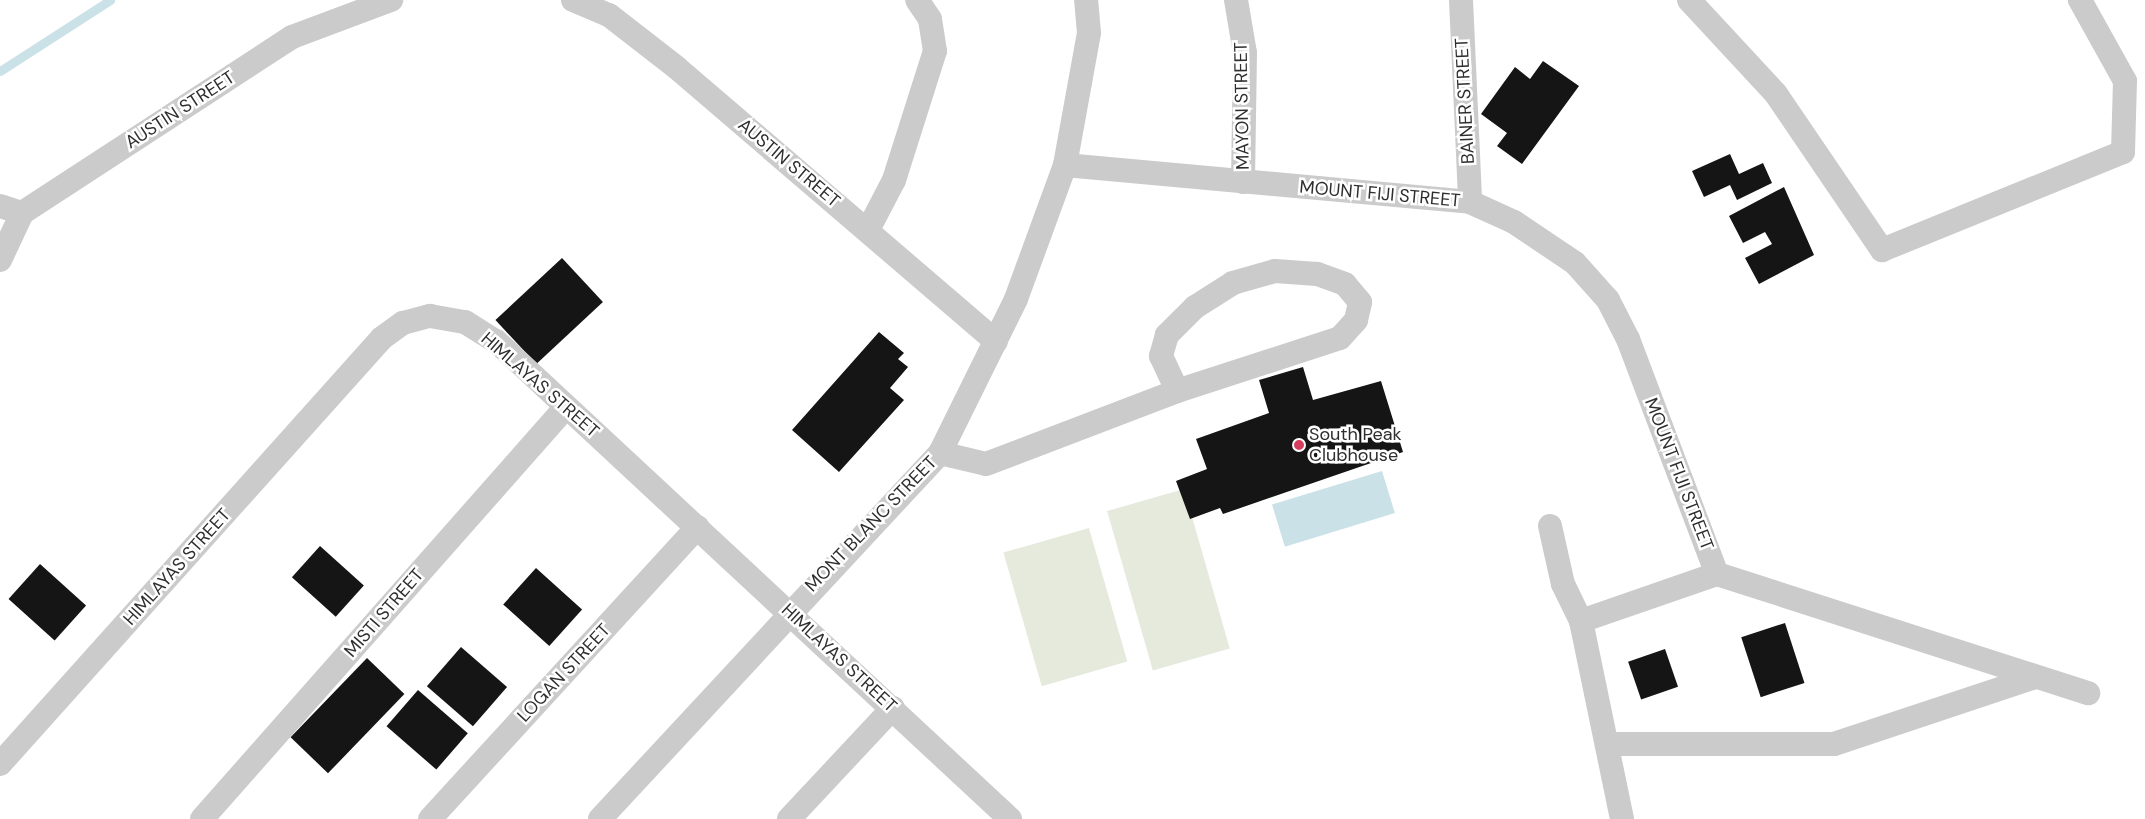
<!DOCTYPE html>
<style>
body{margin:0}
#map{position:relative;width:2145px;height:819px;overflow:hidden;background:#fff;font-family:"DM Sans",sans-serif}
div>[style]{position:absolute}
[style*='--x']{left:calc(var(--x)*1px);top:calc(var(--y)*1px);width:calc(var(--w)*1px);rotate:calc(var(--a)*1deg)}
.green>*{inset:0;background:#e6eadc;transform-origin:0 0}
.water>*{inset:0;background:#cae1e8;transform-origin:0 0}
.stream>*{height:9px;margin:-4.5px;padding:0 4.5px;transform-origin:4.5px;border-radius:4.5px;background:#cae1e8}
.building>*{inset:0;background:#151515;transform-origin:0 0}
.street>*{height:24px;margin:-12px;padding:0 12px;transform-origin:12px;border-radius:12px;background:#cbcbcb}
.dots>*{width:14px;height:14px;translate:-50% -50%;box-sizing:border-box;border:2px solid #fff;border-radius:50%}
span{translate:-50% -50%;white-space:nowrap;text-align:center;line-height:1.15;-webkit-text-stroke:5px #fff;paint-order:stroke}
.street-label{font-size:18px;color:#2e2e2e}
.poi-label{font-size:18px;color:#2e2e2e}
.left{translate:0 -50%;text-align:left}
</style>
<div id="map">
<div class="green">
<div style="left:1184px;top:489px;width:166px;height:80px;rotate:74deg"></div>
<div style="left:1089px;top:528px;width:139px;height:89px;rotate:74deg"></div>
</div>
<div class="water">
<div style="left:1382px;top:471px;width:44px;height:115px;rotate:73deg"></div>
</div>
<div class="stream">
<div style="--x:0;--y:71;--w:131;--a:-32.8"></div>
</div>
<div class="building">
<div style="clip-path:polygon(1543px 61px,1579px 86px,1522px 164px,1497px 146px,1507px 133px,1481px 114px,1515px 67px,1530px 79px)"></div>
<div style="clip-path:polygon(1730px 154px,1739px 174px,1763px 163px,1772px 183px,1737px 200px,1730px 185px,1704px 197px,1692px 171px)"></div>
<div style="clip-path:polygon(1784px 187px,1814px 255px,1759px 284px,1745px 258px,1772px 244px,1765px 232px,1743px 243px,1729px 216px)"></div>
<div style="left:562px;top:258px;width:60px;height:91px;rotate:47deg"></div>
<div style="clip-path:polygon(879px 332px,904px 353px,898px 359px,908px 367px,890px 388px,904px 400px,839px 472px,792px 430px)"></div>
<div style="clip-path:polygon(1303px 367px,1313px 400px,1381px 381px,1403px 452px,1223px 514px,1220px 508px,1190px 519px,1176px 481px,1207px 469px,1196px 439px,1269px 413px,1259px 380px)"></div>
<div style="left:320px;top:546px;width:59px;height:42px;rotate:42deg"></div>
<div style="left:40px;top:564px;width:62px;height:47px;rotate:42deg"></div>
<div style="left:536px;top:568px;width:62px;height:49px;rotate:42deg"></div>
<div style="left:1785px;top:623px;width:63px;height:46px;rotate:72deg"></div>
<div style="left:461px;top:647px;width:61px;height:52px;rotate:41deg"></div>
<div style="left:1665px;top:649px;width:40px;height:39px;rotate:71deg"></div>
<div style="left:367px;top:658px;width:52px;height:110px;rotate:44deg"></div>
<div style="left:418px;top:690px;width:66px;height:48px;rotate:41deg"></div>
</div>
<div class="street">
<div style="--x:573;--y:0;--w:39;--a:23"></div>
<div style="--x:609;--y:15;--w:86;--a:37.9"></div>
<div style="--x:677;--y:68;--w:420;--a:40.6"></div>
<div style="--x:1236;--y:0;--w:54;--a:80.4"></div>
<div style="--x:1245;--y:53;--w:129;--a:90.9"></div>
<div style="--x:1461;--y:0;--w:202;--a:87.4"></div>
<div style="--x:1689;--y:0;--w:128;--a:47.2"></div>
<div style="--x:1776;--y:94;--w:189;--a:55.8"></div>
<div style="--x:1882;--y:250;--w:260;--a:-22.1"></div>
<div style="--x:2123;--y:152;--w:71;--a:-88.4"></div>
<div style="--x:2125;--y:81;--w:93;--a:-119.1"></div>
<div style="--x:1065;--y:165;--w:407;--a:5.2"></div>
<div style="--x:1470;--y:202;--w:48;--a:24.4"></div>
<div style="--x:1514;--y:222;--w:73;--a:33.9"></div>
<div style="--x:1575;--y:263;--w:50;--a:48.3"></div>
<div style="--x:1608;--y:300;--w:44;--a:62.9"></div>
<div style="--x:1628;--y:339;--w:251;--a:69.3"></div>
<div style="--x:0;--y:206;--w:23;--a:18"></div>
<div style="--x:868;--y:230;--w:56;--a:-62.5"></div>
<div style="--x:894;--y:180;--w:135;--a:-72.4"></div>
<div style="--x:935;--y:51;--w:32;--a:-99"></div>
<div style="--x:930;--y:19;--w:23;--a:-124"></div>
<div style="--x:0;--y:260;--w:52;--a:-64.9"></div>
<div style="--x:22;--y:213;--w:322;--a:-33.1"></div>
<div style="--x:292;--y:37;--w:106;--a:-20.5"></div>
<div style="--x:940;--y:453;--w:47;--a:13.4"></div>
<div style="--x:986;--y:464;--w:204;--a:-20.9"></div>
<div style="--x:1177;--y:391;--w:171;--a:-18"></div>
<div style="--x:1340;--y:338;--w:24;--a:-48"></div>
<div style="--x:1356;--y:320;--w:18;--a:-77"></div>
<div style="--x:1360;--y:302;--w:23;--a:-130"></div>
<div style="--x:1345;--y:284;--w:30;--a:-160"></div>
<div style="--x:1317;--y:274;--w:42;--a:-175.9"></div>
<div style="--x:1275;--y:271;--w:44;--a:164.1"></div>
<div style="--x:1233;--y:283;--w:45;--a:147.7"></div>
<div style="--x:1195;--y:307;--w:40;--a:135"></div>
<div style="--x:1167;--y:335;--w:22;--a:106"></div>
<div style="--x:1161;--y:356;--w:38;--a:65"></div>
<div style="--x:1550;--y:526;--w:59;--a:77.4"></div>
<div style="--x:1563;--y:584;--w:41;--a:64.1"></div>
<div style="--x:1581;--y:621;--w:202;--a:78.3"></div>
<div style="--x:1581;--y:621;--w:144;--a:-19.1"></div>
<div style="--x:1717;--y:574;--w:390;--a:17.8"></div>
<div style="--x:1609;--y:744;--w:225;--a:0"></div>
<div style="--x:1834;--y:744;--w:209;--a:-18.4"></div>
<div style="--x:0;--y:764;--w:572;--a:-48.12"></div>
<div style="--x:382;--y:338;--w:26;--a:-36"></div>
<div style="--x:403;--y:323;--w:28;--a:-15"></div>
<div style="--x:430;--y:316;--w:36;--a:10"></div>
<div style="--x:465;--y:322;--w:36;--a:32"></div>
<div style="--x:496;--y:341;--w:702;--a:42.92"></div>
<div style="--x:202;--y:819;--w:550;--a:-48.54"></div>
<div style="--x:430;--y:819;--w:396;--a:-47.5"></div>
<div style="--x:600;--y:819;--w:500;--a:-47.1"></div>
<div style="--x:940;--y:453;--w:172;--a:-63.7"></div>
<div style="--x:1016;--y:299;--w:143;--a:-69.9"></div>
<div style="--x:1065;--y:165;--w:134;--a:-79.7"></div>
<div style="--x:1089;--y:33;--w:33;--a:-95"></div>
<div style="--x:789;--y:819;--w:152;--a:-46.9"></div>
</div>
<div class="dots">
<div style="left:1299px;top:445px;background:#d63e60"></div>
</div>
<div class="street-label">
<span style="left:1465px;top:101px;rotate:-93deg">BAINER STREET</span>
<span style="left:1242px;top:106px;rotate:-91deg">MAYON STREET</span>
<span style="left:180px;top:110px;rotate:-33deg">AUSTIN STREET</span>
<span style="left:789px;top:163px;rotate:40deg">AUSTIN STREET</span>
<span style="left:1380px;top:194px;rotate:5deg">MOUNT FIJI STREET</span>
<span style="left:540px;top:385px;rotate:41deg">HIMLAYAS STREET</span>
<span style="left:1679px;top:474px;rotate:69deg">MOUNT FIJI STREET</span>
<span style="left:871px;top:524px;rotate:-46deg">MONT BLANC STREET</span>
<span style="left:177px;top:567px;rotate:-48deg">HIMLAYAS STREET</span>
<span style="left:384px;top:613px;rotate:-49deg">MISTI STREET</span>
<span style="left:839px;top:658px;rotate:43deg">HIMLAYAS STREET</span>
<span style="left:564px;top:673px;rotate:-47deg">LOGAN STREET</span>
</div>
<div class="poi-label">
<span class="left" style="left:1309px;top:445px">South Peak<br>Clubhouse</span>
</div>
</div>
